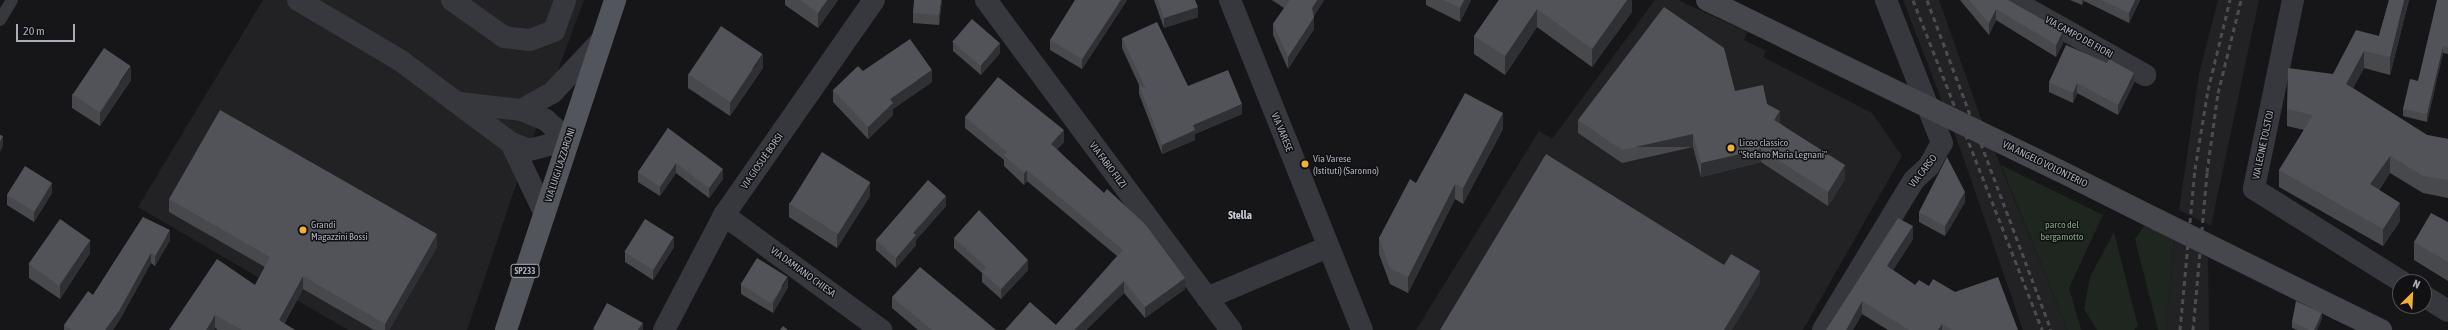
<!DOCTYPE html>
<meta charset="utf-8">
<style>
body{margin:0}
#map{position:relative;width:2448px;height:330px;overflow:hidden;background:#161618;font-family:"Asap Condensed",sans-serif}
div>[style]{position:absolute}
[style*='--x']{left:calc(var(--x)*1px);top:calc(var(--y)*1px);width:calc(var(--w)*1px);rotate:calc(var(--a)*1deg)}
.built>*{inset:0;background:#222225}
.green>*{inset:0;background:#1e261f}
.lane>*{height:12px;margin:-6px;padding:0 6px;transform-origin:6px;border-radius:6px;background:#37383d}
.street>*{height:22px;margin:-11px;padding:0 11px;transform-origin:11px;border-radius:11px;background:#37383d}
.secondary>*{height:22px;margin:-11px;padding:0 11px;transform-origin:11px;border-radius:11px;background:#45474d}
.primary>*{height:22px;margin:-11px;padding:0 11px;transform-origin:11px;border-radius:11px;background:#53555c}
.rail>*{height:3px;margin-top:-1.5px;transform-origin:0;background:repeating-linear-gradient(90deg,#4a4c52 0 5px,transparent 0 9px)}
.secondary-bridge>*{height:22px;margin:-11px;padding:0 11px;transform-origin:11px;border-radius:11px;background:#45474d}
.wall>*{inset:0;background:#47494d}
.shaded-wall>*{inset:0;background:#2f3033;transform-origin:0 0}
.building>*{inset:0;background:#525359;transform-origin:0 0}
.dots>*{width:11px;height:11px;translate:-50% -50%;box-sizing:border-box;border:2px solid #111113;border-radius:50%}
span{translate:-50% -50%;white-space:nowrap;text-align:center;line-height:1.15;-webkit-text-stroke:3px #111113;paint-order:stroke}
.shield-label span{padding:1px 3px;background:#111113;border:1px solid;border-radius:3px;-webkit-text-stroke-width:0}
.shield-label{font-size:9px;color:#a8adb8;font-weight:700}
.street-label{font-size:10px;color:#a8adb8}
.poi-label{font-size:10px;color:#a8adb8}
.left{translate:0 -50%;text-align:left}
.park-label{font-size:10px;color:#7fa381}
.neighbourhood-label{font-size:11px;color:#c9ccd4;font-weight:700}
.north{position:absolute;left:2392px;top:274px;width:40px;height:40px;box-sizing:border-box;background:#111113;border:1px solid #4d4f55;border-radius:50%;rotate:24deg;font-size:11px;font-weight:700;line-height:16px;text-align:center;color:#a8adb8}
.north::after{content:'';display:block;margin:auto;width:14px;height:18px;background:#f2b134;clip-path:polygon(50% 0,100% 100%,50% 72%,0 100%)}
.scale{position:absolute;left:16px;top:24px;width:59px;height:18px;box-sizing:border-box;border:2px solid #a8adb8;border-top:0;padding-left:5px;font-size:12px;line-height:14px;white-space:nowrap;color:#a8adb8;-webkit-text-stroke:3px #111113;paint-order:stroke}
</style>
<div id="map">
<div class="built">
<div style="clip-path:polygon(263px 0,584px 0,521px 170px,467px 330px,348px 330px,138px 207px)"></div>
<div style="clip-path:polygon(1655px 0,1678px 0,1747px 32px,1744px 40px,1766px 51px,1763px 57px,1872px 113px,1902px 156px,1803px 330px,1416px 330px,1539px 131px,1552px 139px)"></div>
<div style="clip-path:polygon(1903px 0,1939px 0,1979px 113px,2068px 330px,2023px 330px,1960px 148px)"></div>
<div style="clip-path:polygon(2218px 0,2259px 0,2211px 226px,2179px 210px,2199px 74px)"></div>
<div style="clip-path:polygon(2174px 237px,2208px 258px,2209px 330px,2166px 330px)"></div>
</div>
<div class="green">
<div style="clip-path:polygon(2001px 165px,2103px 215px,2069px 288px,2081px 330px,2068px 330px)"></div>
<div style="clip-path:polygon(2144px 226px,2174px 237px,2166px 330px,2158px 330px,2135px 239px)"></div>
<div style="clip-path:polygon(2114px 232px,2138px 326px,2134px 330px,2097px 330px,2084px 309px,2090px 277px)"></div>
</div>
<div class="lane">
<div style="--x:0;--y:20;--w:23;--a:-59"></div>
</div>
<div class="street">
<div style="--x:298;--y:0;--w:120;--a:30.6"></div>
<div style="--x:401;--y:61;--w:137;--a:36.7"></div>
<div style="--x:511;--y:143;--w:76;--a:64.4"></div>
<div style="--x:452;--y:0;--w:64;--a:35.4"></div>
<div style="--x:504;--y:37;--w:26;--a:7"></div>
<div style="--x:530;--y:40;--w:26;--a:-21"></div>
<div style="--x:554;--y:31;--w:33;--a:-70"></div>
<div style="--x:986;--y:0;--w:411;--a:53.4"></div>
<div style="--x:1230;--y:0;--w:355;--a:68.2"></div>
<div style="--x:2012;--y:0;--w:153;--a:29.4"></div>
<div style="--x:2293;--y:0;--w:193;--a:101.7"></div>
<div style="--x:2254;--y:189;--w:175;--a:32.1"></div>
<div style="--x:460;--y:103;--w:61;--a:6.5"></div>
<div style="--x:521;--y:110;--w:37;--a:-29"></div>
<div style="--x:553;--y:92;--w:71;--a:-46.7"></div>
<div style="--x:511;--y:143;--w:19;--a:21"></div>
<div style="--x:529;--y:150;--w:40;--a:-14.4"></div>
<div style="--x:568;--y:140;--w:30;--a:-138"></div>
<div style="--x:546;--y:120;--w:27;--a:-158"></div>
<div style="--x:724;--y:215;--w:195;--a:36.2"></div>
<div style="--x:2424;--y:296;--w:28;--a:32"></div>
<div style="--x:1207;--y:298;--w:131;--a:-22.9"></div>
<div style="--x:664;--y:330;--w:130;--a:-62.4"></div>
<div style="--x:724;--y:215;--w:262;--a:-55.1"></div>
<div style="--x:1823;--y:330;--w:175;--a:-58.8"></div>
<div style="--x:1914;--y:180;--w:21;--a:-43"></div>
<div style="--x:1929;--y:166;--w:26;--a:-61"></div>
<div style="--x:1942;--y:143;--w:154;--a:-111.4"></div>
</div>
<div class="secondary">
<div style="--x:1707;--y:0;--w:14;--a:25"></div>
<div style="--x:2060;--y:171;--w:110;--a:26.6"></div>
<div style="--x:2338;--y:309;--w:48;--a:26"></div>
</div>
<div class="primary">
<div style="--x:506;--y:330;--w:348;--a:-71.7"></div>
</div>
<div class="rail">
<div style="--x:1913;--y:0;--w:354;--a:68.6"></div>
<div style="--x:1927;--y:0;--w:353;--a:69.4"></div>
<div style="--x:2180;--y:330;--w:162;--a:-84.7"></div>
<div style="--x:2195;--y:169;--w:80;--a:-80.7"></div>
<div style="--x:2208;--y:90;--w:93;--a:-76.3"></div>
<div style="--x:2193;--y:330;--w:159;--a:-84.9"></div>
<div style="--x:2207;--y:172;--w:80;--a:-82.1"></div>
<div style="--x:2218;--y:93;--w:96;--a:-76.1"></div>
</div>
<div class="secondary-bridge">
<div style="--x:1720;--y:6;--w:378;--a:25.9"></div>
<div style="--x:2158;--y:220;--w:201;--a:26.3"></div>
</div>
<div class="wall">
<div style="clip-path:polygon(785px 0,838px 0,818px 28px,785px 5px)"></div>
<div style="clip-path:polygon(942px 0,939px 25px,913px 23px,913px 13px)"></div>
<div style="clip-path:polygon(1127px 0,1082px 69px,1050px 50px,1050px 40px)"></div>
<div style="clip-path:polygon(1154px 0,1195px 0,1198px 17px,1164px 28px)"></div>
<div style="clip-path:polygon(1272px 0,1324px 0,1314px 16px,1314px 29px,1288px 69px,1273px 35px,1273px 24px,1284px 8px)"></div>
<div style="clip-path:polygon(1426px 0,1471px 0,1460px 22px,1426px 5px)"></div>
<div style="clip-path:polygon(1499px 0,1632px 0,1632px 12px,1592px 67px,1537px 27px,1505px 75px,1474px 54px,1474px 36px)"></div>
<div style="clip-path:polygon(1960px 0,2008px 0,2063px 43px,2056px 57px,1996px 20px,1989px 35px)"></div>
<div style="clip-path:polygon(2070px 0,2140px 0,2129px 23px,2084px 1px,2082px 5px)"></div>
<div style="clip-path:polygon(2389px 0,2409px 0,2390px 75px,2364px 68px,2353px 88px,2427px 135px,2448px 139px,2448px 198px,2423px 193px,2390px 173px,2379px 190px,2400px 221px,2383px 246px,2279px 187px,2279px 170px,2304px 130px,2287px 126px,2287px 109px,2333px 74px,2379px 36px)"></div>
<div style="clip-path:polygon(2448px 0,2448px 54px,2443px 53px,2427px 122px,2403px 116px,2403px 109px,2418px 81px)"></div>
<div style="clip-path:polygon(1122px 38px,1188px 86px,1242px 114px,1195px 134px,1195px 140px,1162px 154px,1139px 94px,1139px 85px,1122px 48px)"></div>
<div style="clip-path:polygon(953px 42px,1000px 53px,981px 75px,953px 51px)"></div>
<div style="clip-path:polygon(763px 68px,730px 116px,688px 88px,688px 74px)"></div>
<div style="clip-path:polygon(863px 71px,932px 82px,893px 109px,893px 115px,868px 139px,833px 102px,833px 90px)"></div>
<div style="clip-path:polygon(131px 80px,100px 126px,72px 108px,72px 94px)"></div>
<div style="clip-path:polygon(2049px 82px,2134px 83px,2118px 115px,2077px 93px,2073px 103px,2049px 92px)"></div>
<div style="clip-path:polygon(1735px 91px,1767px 104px,1780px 123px,1845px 179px,1828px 206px,1761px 162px,1701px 177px,1693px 147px,1622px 163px,1578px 133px,1578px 120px)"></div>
<div style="clip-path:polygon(965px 117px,1064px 142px,1057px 149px,1185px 289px,1145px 318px,1124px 293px,1086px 330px,1005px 330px,1056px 325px,1117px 256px,1027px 181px,1024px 185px,1004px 166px,1004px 160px,965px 128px)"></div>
<div style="clip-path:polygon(668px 128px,723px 179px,709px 198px,676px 173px,660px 196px,638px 182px,638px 172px)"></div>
<div style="clip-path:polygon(1503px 129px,1463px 204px,1455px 199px,1408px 293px,1390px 284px,1379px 254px,1379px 238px,1416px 183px)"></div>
<div style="clip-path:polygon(52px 193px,34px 222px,7px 205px,7px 195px)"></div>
<div style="clip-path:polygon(870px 196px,837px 248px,789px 217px,789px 203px)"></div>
<div style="clip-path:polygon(169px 199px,437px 247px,389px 330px,374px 330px,303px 289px,284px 324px,295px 330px,218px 330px,215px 328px,214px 330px,169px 330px,255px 285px,265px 267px,169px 212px)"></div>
<div style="clip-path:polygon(1965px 202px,1945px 236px,1919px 222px,1919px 212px)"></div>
<div style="clip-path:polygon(946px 206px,916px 240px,916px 245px,896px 268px,876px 250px,876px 240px)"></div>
<div style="clip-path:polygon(143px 217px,170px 240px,155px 266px,151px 263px,119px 321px,113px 330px,64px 330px,64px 325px,93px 295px)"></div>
<div style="clip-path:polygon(2448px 222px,2448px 281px,2414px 260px,2414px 242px)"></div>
<div style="clip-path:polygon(954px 238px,1028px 270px,1001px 299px,982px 282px,982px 273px,954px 248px)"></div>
<div style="clip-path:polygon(1913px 239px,1893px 270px,1915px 285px,1929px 286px,2018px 330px,1888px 330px,1862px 314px,1853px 330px,1826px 330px)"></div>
<div style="clip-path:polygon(674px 247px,653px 280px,625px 262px,625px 252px)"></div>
<div style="clip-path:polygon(90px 253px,60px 299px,29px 278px,29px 264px)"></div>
<div style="clip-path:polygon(741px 284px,788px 287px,773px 313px,741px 294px)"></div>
<div style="clip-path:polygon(892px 297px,996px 330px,918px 330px,892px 308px)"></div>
<div style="clip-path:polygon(2322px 318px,2317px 330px,2297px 330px,2292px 328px,2292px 322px)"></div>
</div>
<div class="shaded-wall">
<div style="clip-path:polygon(827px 0,838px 0,818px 28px,818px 13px)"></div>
<div style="clip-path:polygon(941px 0,942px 0,939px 25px,939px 15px)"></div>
<div style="clip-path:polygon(1121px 0,1127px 0,1082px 69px,1082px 59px)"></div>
<div style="clip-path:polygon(1317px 0,1324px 0,1312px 19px,1312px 8px)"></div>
<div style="clip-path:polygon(1464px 0,1471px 0,1460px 22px,1460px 8px)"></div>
<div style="clip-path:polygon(1627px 0,1632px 0,1632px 12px,1592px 67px,1592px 49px)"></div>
<div style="clip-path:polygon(2082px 0,2084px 0,2082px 5px)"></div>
<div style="clip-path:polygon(2135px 0,2140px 0,2129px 23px,2129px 13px)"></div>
<div style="clip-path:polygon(2404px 0,2409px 0,2390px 75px,2390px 57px)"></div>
<div style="clip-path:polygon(1198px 7px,1198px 17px,1164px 28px,1164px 18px)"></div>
<div style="clip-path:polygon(1537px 9px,1537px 27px,1505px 75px,1505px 56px)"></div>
<div style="clip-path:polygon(1996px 9px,1996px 20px,1989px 35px,1989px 23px)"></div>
<div style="clip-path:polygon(1314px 17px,1314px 29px,1288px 69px,1288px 57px)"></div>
<div style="clip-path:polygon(2063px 31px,2063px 43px,2056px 57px,2056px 45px)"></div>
<div style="clip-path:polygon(1000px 43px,1000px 53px,981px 75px,981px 65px)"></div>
<div style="clip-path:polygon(2443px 46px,2443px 53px,2427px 122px,2427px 114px)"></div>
<div style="clip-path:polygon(2364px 51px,2364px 68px,2346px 101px,2346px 84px)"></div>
<div style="clip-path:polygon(763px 54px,763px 68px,730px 116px,730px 103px)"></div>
<div style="clip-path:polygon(131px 66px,131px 80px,100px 126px,100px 113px)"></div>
<div style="clip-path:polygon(932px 70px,932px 82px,893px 109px,893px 115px,868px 139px,868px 127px,890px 99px)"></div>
<div style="clip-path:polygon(2134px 73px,2134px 83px,2118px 115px,2118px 105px)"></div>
<div style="clip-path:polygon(2077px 83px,2077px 93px,2073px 103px,2073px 93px)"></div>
<div style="clip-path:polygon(1242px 104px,1242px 114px,1195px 134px,1195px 140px,1162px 154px,1162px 145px,1193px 125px)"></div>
<div style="clip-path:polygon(1780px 111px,1780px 125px,1774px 120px)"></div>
<div style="clip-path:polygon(1503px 113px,1503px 129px,1463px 204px,1463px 188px)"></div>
<div style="clip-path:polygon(1064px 130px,1064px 142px,1051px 155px,1051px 144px)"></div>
<div style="left:1693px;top:134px;width:13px;height:73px;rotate:90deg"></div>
<div style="clip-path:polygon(3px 136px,3px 146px,0 152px,0 142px)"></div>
<div style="clip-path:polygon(1761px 149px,1761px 162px,1701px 177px,1701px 163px)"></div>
<div style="clip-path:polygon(2390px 156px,2390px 173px,2370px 202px,2370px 184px)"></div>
<div style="clip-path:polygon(676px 163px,676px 173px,660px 196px,660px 187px)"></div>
<div style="clip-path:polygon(1845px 165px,1845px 179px,1828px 206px,1828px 192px)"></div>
<div style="clip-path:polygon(723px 169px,723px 179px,709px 198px,709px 188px)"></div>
<div style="clip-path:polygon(1027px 170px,1027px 181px,1024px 185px,1024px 173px)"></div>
<div style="clip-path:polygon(870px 182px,870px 196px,837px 248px,837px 234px)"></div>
<div style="clip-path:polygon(52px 183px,52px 193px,34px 222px,34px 212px)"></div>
<div style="clip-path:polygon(1455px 184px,1455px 199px,1408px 293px,1408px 277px)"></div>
<div style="clip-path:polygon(1965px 192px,1965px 202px,1945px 236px,1945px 226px)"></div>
<div style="clip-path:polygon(946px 196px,946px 206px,916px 240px,916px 245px,896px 268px,896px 258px,913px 233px)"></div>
<div style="clip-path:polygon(2400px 203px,2400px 221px,2383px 246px,2383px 229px)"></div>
<div style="clip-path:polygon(1913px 226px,1913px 239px,1887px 279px,1887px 266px)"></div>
<div style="clip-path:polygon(170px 230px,170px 240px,155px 266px,155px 256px)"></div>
<div style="clip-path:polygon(437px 234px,437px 247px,389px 330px,385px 330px,385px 324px)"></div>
<div style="clip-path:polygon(674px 237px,674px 247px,653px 280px,653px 270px)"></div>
<div style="clip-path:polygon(90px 240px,90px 253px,60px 299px,60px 285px)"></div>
<div style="clip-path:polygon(151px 253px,151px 263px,119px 321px,113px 330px,105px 330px)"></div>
<div style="clip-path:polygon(1028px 260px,1028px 270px,1001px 299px,1001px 289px)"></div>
<div style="clip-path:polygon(1760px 271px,1760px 284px,1732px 330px,1724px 330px)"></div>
<div style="clip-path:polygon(303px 276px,303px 289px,280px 330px,279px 320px)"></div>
<div style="clip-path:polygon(788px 277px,788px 287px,773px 313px,773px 303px)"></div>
<div style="clip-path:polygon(1185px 278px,1185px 289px,1145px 318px,1145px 307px)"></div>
<div style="clip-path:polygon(1124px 281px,1124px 293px,1086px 330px,1074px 330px)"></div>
<div style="clip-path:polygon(1862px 301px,1862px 314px,1853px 330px,1846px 330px)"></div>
<div style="clip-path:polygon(2322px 313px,2322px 318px,2317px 330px,2314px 330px)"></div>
<div style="clip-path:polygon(215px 315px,215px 328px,214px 330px,206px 330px)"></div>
<div style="clip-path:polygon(643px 323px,643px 330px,638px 330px)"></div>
<div style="clip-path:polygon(1942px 324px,1942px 330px,1938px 330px)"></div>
</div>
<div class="building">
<div style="clip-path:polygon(800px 0,827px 0,818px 13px)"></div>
<div style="clip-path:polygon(914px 0,941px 0,939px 15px,913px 13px)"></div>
<div style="clip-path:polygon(1075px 0,1121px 0,1082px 59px,1050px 40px)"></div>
<div style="clip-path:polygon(1158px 0,1195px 0,1198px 7px,1164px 18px)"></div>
<div style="clip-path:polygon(1290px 0,1317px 0,1312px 8px,1314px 17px,1288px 57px,1273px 24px)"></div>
<div style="clip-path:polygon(1443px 0,1464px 0,1460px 8px)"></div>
<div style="clip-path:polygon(1499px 0,1627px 0,1592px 49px,1537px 9px,1505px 56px,1474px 36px)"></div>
<div style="clip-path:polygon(1969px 0,2008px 0,2063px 31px,2056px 45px,1996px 9px,1989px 23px)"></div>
<div style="clip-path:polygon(2102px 0,2135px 0,2129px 13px)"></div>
<div style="clip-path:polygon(2389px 0,2404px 0,2390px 57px,2364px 51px,2346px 84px,2427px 135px,2448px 139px,2448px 180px,2423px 176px,2390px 156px,2370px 184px,2400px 203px,2383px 229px,2279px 170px,2313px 115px,2287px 109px,2288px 68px,2333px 74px,2356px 30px,2379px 36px)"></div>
<div style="clip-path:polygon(2437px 0,2448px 0,2448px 47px,2443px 46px,2427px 114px,2403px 109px,2410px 79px,2418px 81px)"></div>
<div style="clip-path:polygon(1664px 7px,1724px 48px,1735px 91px,1763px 85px,1767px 104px,1780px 111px,1774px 120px,1845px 165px,1828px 192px,1761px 149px,1701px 163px,1693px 134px,1622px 150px,1578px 120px)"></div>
<div style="left:972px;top:19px;width:37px;height:30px;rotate:41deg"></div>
<div style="clip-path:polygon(1157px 22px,1188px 86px,1228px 70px,1242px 104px,1193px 125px,1195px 130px,1162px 145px,1139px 85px,1146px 89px,1122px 38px)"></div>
<div style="left:721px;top:26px;width:50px;height:58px;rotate:34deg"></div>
<div style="clip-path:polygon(910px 39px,932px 70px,890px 99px,893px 103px,868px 127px,833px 90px,858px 66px,863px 71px)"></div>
<div style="clip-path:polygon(2066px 45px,2107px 63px,2109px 59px,2134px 73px,2118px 105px,2077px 83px,2073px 93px,2049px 82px)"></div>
<div style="left:104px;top:48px;width:32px;height:56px;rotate:34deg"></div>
<div style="clip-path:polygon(998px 77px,1064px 130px,1051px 144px,1104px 193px,1107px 189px,1145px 224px,1185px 278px,1145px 307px,1124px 281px,1074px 330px,1005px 330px,1030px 302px,1056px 325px,1123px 250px,1027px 170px,1024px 173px,1004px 155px,1007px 152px,965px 117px)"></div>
<div style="clip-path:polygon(1465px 93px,1503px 113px,1463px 188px,1455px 184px,1408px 277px,1390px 268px,1379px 238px,1410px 179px,1416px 183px)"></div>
<div style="clip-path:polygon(220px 110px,437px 234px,385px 324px,303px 276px,279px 320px,295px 330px,242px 330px,215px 315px,206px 330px,169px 330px,217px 259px,255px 285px,270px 257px,169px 199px)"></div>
<div style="clip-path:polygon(668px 128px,723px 169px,709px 188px,676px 163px,660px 187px,638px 172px)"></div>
<div style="clip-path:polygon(0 135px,3px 136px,0 142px)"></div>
<div style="left:822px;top:152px;width:57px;height:61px;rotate:32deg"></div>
<div style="clip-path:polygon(1546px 154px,1724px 265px,1731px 254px,1760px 271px,1724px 330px,1440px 330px)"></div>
<div style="clip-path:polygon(1947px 157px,1965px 192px,1945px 226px,1919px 212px)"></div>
<div style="left:25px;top:166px;width:32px;height:34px;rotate:32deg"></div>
<div style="clip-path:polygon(928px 180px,946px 196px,913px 233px,916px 235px,896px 258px,876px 240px)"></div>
<div style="clip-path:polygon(979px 210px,1028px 260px,1001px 289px,982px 272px,986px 267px,954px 238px)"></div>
<div style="clip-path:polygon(2431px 213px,2448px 222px,2448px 262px,2414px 242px)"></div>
<div style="clip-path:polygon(143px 217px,170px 230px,155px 256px,151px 253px,119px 311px,105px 330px,71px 330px,64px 325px,88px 291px,93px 295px)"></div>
<div style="clip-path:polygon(1898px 218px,1913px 226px,1887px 266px,1915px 285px,1919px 280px,1929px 286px,1933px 279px,1955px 292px,1998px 277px,2018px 330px,1952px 330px,1942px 324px,1938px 330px,1909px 330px,1862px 301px,1846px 330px,1826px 330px)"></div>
<div style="left:60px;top:219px;width:37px;height:55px;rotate:35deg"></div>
<div style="left:645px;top:219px;width:34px;height:39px;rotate:32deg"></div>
<div style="left:757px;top:258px;width:36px;height:31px;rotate:32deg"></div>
<div style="clip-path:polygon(920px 267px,996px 330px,932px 330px,892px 297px)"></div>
<div style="clip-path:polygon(2296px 301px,2322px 313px,2314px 330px,2309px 330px,2292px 322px)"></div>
<div style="clip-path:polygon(607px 303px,643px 323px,638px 330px,595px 330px,593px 329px)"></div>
<div style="clip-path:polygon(783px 326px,788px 330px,780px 330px)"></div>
</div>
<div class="dots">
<div style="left:1731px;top:148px;background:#f2b134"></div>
<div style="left:1305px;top:164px;background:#f2b134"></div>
<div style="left:303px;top:230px;background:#f2b134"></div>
</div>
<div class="shield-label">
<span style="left:525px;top:271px">SP233</span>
</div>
<div class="street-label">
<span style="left:2079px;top:37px;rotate:29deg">VIA CAMPO DEI FIORI</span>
<span style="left:1282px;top:132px;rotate:68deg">VIA VARESE</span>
<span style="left:2263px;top:145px;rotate:-78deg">VIA LEONE TOLSTOJ</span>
<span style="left:762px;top:161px;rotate:-55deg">VIA GIOSUÈ BORSI</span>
<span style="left:2045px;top:164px;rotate:26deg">VIA ANGELO VOLONTERIO</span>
<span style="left:560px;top:165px;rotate:-72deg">VIA LUIGI LAZZARONI</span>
<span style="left:1108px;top:165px;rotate:53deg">VIA FABIO FILZI</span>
<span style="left:1923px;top:171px;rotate:-52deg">VIA CARSO</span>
<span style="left:803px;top:272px;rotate:36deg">VIA DAMIANO CHIESA</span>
</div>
<div class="poi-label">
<span class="left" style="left:1739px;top:148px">Liceo classico<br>"Stefano Maria Legnani"</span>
<span class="left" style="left:1313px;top:164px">Via Varese<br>(Istituti) (Saronno)</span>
<span class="left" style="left:311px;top:230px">Grandi<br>Magazzini Bossi</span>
</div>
<div class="park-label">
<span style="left:2062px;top:230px">parco del<br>bergamotto</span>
</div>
<div class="neighbourhood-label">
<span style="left:1240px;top:215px">Stella</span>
</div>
<div class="north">N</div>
<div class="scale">20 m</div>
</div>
